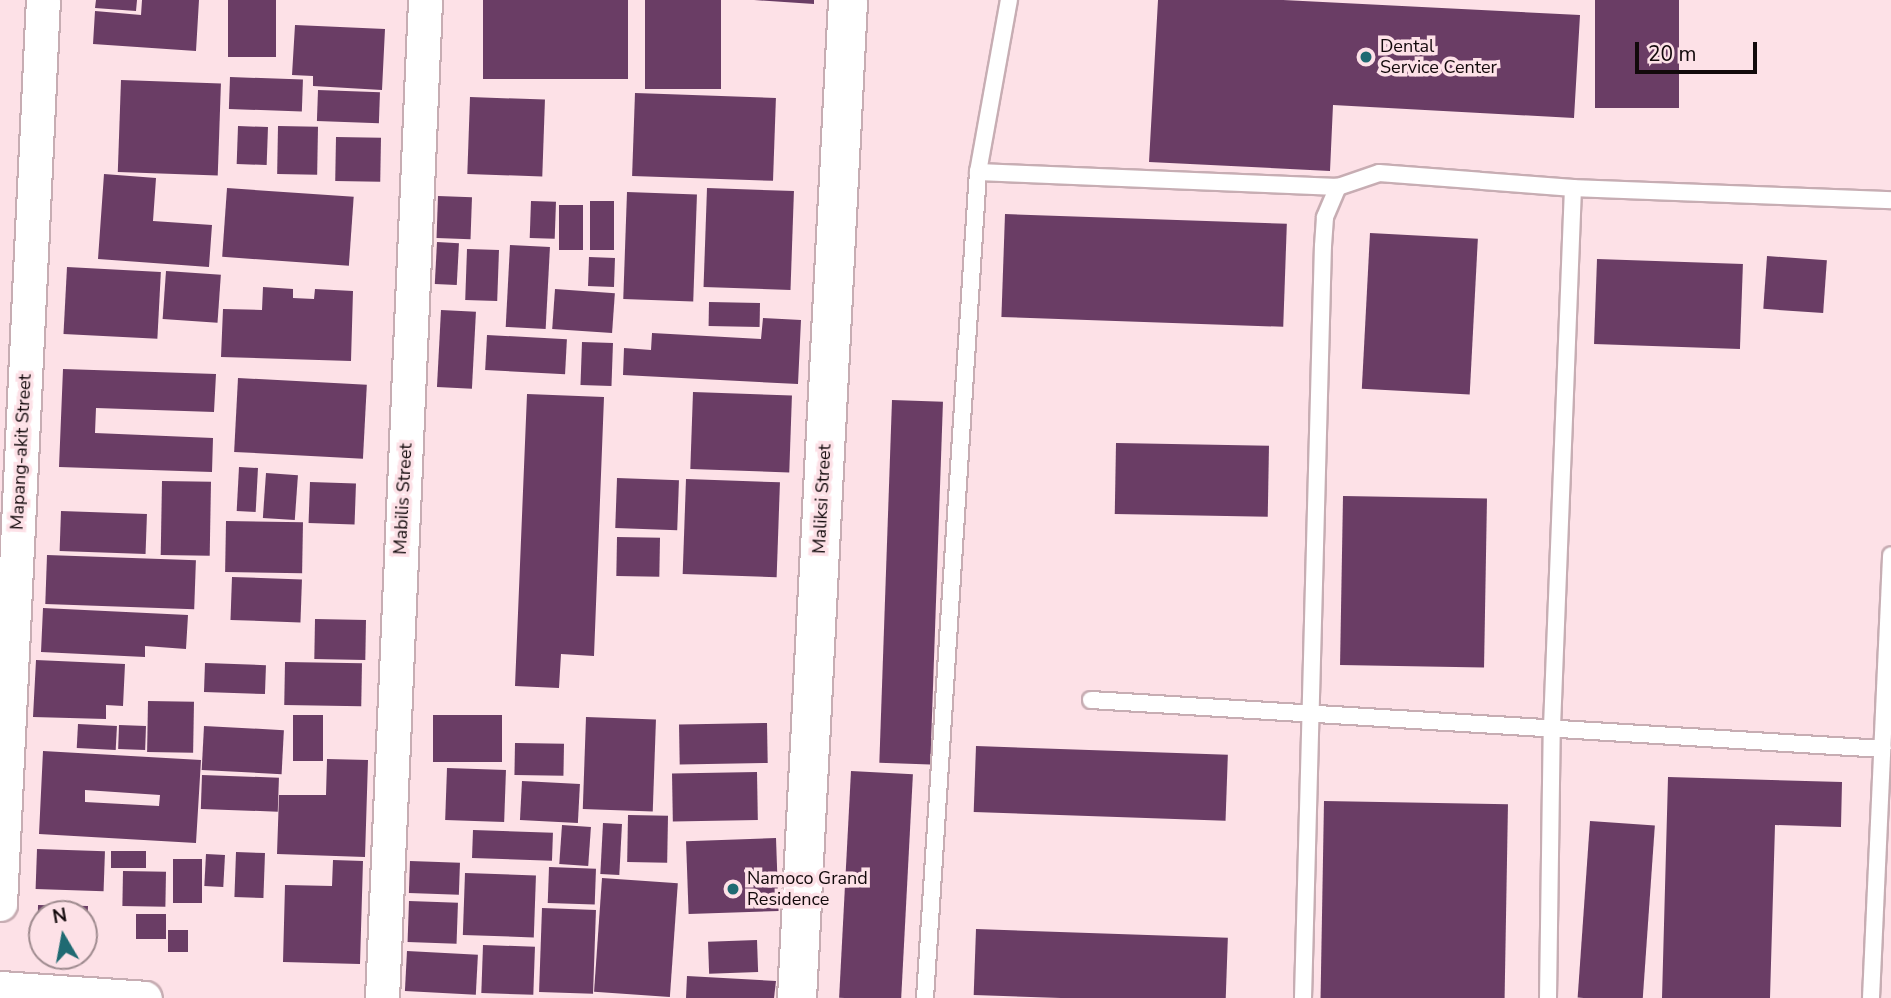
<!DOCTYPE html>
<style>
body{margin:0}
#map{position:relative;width:1891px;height:998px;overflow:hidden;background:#fde1e7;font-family:"Nunito Sans",sans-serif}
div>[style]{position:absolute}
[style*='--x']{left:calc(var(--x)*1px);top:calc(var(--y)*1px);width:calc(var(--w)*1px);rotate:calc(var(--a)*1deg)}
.building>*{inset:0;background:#6a3d65;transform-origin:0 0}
.roads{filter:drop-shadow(2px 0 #c7adb3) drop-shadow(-2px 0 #c7adb3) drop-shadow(0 2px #c7adb3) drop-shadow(0 -2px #c7adb3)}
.service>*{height:16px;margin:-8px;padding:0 8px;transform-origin:8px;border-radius:8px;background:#fff}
.minor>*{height:33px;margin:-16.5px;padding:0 16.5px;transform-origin:16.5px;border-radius:16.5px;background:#fff}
.tertiary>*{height:38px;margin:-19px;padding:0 19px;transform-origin:19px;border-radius:19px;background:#fff}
.dots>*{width:19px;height:19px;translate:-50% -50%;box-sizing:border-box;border:4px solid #fde1e7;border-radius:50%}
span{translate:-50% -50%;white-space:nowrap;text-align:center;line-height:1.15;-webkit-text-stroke:7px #fde1e7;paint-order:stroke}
.poi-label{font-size:18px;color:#12090b}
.left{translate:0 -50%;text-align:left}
.street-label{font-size:18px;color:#12090b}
.north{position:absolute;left:28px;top:900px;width:70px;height:70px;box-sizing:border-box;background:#fde1e7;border:2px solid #9f8b8f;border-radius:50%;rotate:350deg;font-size:19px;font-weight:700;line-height:28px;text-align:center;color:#12090b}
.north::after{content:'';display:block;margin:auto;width:24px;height:32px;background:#1f6a72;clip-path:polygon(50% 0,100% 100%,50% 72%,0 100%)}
.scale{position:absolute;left:1635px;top:42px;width:122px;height:32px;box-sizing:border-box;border:4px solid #12090b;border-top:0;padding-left:9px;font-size:21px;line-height:24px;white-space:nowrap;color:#12090b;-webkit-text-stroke:5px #fde1e7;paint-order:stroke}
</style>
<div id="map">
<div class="building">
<div style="clip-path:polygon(96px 0,137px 0,136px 11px,95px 8px)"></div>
<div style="clip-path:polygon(142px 0,199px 0,196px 51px,93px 44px,95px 11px,141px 15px)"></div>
<div style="left:228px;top:0;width:48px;height:57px"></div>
<div style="left:483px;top:0;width:145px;height:79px"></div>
<div style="left:645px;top:0;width:76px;height:89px"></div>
<div style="clip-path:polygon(754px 0,814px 0,814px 4px)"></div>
<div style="clip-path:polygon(1158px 0,1283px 0,1580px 15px,1574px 118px,1333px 105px,1330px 171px,1149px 162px)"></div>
<div style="left:1595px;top:0;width:84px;height:108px"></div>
<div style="clip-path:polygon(295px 25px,385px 29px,382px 90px,313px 86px,313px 76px,292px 75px)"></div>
<div style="left:230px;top:77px;width:73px;height:32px;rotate:2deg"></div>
<div style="left:121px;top:80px;width:100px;height:92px;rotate:2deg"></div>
<div style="left:318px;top:90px;width:62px;height:31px;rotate:2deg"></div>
<div style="left:635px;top:93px;width:141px;height:83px;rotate:2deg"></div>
<div style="left:470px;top:97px;width:75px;height:77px;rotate:2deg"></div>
<div style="left:238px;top:126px;width:30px;height:38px;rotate:2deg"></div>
<div style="left:278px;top:126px;width:40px;height:48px;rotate:1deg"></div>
<div style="left:336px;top:137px;width:45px;height:44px;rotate:1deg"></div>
<div style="clip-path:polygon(104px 174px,156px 178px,153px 221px,212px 225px,209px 267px,98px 259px)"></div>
<div style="left:227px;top:188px;width:127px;height:69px;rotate:4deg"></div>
<div style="left:707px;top:188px;width:87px;height:99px;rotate:2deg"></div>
<div style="left:627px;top:192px;width:70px;height:107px;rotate:2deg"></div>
<div style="left:438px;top:196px;width:34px;height:42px;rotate:2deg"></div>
<div style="left:531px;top:201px;width:25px;height:37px;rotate:2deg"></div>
<div style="left:590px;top:201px;width:24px;height:49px"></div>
<div style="left:559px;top:205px;width:24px;height:45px"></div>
<div style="left:1005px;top:214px;width:282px;height:103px;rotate:2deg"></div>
<div style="left:1370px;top:233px;width:108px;height:156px;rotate:3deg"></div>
<div style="left:437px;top:242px;width:22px;height:42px;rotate:3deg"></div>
<div style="left:510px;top:245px;width:40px;height:82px;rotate:3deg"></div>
<div style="left:467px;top:249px;width:32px;height:51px;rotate:2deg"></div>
<div style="left:1767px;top:256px;width:60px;height:53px;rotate:4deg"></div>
<div style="left:589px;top:257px;width:26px;height:29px;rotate:2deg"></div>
<div style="left:1597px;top:259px;width:146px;height:85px;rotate:2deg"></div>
<div style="left:67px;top:267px;width:94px;height:67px;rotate:3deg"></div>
<div style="left:166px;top:271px;width:55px;height:48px;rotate:4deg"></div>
<div style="clip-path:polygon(263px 287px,293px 289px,293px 298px,314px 299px,315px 289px,353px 291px,351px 361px,221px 357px,223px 309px,262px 310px)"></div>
<div style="left:555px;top:289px;width:60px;height:40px;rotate:4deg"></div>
<div style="left:709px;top:302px;width:51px;height:24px;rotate:1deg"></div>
<div style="left:441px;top:310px;width:35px;height:77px;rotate:3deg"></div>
<div style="clip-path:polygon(763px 318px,801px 320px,798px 384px,623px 375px,624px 348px,651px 350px,652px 333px,761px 339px)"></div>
<div style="left:487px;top:335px;width:80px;height:35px;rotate:3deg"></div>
<div style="left:582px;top:342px;width:31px;height:43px;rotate:2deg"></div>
<div style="clip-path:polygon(63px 369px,216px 374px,214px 412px,96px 408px,95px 433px,213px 438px,212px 472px,59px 467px)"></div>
<div style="left:238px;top:378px;width:129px;height:74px;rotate:3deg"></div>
<div style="left:693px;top:392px;width:99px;height:77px;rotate:2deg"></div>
<div style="clip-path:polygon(527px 394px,604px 397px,594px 656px,561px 654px,559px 688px,515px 686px)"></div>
<div style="left:892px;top:400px;width:51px;height:363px;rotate:2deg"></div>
<div style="left:1116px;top:443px;width:153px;height:71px;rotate:1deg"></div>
<div style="left:239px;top:467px;width:19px;height:44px;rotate:3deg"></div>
<div style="left:266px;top:473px;width:32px;height:45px;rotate:4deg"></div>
<div style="left:617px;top:478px;width:62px;height:50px;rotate:2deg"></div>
<div style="left:686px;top:479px;width:94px;height:95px;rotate:2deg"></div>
<div style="left:162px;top:481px;width:49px;height:74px;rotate:1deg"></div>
<div style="left:310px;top:482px;width:46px;height:41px;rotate:2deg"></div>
<div style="left:1343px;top:496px;width:144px;height:169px;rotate:1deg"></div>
<div style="left:61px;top:511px;width:86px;height:40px;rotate:2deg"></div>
<div style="left:226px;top:521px;width:77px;height:51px;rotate:1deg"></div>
<div style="left:617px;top:537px;width:43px;height:39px;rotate:1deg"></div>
<div style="left:47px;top:555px;width:149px;height:49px;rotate:2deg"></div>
<div style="left:232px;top:577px;width:70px;height:43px;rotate:2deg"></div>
<div style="clip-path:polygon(43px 608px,188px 615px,186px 649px,145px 646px,145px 657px,41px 652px)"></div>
<div style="left:315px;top:619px;width:51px;height:40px;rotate:1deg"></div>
<div style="clip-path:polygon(36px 660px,125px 664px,123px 706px,106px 705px,106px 719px,33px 717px)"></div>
<div style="left:285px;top:662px;width:77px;height:43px;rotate:1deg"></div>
<div style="left:205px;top:663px;width:61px;height:29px;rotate:2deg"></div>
<div style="left:148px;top:701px;width:46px;height:51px;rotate:1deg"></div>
<div style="left:293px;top:715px;width:30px;height:46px"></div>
<div style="left:433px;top:715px;width:69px;height:47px"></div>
<div style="left:586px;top:717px;width:70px;height:92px;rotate:2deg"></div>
<div style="left:767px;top:723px;width:40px;height:88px;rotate:89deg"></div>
<div style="left:78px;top:724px;width:39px;height:24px;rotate:3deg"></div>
<div style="left:119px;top:725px;width:27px;height:24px;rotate:2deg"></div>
<div style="left:204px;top:726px;width:80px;height:44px;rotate:3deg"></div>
<div style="left:515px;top:743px;width:49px;height:32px;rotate:1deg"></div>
<div style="left:976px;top:746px;width:252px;height:66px;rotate:2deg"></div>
<div style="clip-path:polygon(evenodd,43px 751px,201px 760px,196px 843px,39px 834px,43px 751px,85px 790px,160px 795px,159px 806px,85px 802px,85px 790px)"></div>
<div style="clip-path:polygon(327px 759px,368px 760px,365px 857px,277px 854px,279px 795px,326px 795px)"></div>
<div style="left:447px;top:768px;width:59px;height:52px;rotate:2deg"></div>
<div style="left:851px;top:771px;width:62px;height:227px;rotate:3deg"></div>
<div style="left:757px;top:772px;width:48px;height:85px;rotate:89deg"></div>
<div style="left:202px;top:775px;width:77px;height:34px;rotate:2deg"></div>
<div style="clip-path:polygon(1668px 777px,1842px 782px,1841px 827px,1775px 825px,1770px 998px,1662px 998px)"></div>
<div style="left:522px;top:781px;width:58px;height:39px;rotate:3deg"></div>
<div style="left:1324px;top:801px;width:184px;height:197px;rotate:1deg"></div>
<div style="left:628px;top:815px;width:40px;height:47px;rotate:1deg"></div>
<div style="left:1590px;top:821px;width:65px;height:177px;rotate:4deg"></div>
<div style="left:603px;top:823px;width:19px;height:51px;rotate:3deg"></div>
<div style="left:562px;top:825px;width:29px;height:39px;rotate:4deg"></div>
<div style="left:473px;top:830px;width:80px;height:28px;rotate:2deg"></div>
<div style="left:776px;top:838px;width:73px;height:90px;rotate:88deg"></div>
<div style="left:37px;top:849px;width:68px;height:40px;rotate:2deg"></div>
<div style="left:111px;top:851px;width:35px;height:17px"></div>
<div style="left:236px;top:852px;width:29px;height:45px;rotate:2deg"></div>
<div style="left:206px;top:854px;width:19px;height:32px;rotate:3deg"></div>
<div style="left:173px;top:859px;width:29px;height:44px"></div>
<div style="clip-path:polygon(333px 860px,363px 861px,360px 964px,283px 962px,285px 885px,332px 886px)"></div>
<div style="left:410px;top:861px;width:50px;height:32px;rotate:2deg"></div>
<div style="left:549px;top:867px;width:47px;height:36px;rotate:2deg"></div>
<div style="left:123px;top:871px;width:43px;height:35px;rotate:1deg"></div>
<div style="left:465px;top:873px;width:71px;height:62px;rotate:2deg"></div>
<div style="left:602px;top:878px;width:76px;height:114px;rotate:4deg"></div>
<div style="left:409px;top:901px;width:49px;height:41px;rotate:2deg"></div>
<div style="clip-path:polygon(38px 905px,88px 906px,86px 957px,84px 914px,42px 914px,42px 956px,37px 956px)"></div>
<div style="left:542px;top:908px;width:54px;height:84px;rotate:2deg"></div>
<div style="left:136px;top:914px;width:30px;height:25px"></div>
<div style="left:976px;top:929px;width:252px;height:66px;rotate:2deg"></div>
<div style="left:168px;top:930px;width:20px;height:22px"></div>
<div style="left:757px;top:940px;width:32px;height:49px;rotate:88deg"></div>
<div style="left:483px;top:945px;width:52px;height:48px;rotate:2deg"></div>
<div style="left:407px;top:951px;width:71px;height:40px;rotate:3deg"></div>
<div style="clip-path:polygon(687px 976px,776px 981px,774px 998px,686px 998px)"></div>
</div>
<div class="roads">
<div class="service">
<div style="--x:978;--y:172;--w:360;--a:2.4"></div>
<div style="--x:1338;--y:187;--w:43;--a:-18.9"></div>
<div style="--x:1379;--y:173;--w:195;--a:4.4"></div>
<div style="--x:1573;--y:188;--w:318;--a:2.2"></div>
<div style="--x:1091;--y:700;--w:793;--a:3.54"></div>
<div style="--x:925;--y:998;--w:828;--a:-86.33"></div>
<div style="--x:978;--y:172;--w:175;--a:-79.8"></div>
<div style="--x:1303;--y:998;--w:752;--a:-88.48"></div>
<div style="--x:1323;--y:246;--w:29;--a:-86"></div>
<div style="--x:1325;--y:217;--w:33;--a:-67"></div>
<div style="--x:1548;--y:998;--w:271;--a:-89.2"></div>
<div style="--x:1552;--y:727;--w:539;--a:-87.77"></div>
<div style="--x:1871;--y:998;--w:443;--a:-87.4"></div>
</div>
<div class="minor">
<div style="--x:0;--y:904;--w:905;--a:-87.28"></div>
<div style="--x:0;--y:988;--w:145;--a:3.9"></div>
<div style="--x:382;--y:998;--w:999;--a:-87.53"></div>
</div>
<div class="tertiary">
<div style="--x:797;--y:998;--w:999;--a:-87.07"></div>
</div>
</div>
<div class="dots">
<div style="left:1366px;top:57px;background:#1f6a72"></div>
<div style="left:733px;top:889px;background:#1f6a72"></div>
</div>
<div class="poi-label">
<span class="left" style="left:1380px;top:57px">Dental<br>Service Center</span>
<span class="left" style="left:747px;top:889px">Namoco Grand<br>Residence</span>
</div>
<div class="street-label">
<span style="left:21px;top:452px;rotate:-87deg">Mapang-akit Street</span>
<span style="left:403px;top:499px;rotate:-87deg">Mabilis Street</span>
<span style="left:822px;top:499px;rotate:-87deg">Maliksi Street</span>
</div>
<div class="north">N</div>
<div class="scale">20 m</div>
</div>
